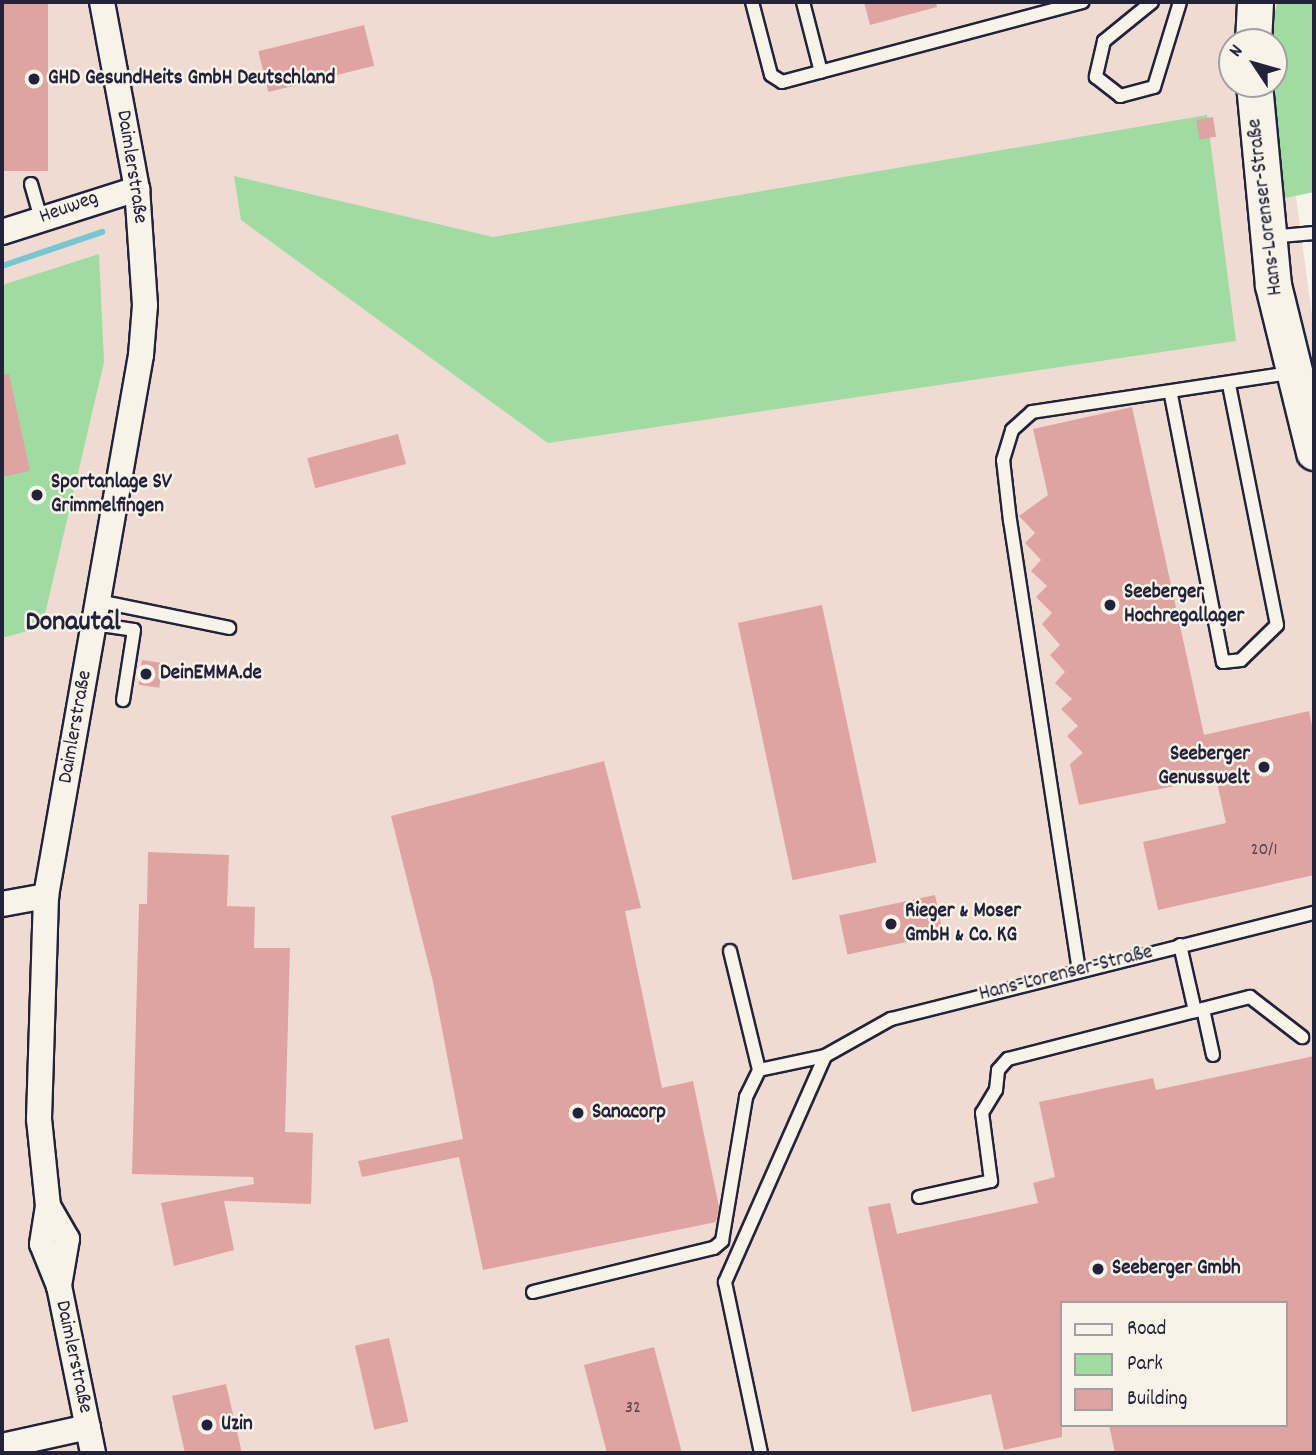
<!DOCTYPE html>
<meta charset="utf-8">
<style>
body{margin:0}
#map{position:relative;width:1316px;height:1455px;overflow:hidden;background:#f7f3e8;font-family:Dekko,sans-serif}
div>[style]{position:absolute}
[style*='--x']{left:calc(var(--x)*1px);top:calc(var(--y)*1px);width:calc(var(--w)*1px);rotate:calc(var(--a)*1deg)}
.built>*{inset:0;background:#f0dbd3}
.green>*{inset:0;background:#a0dca2}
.stream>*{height:6px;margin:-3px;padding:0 3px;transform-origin:3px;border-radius:3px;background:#77c7d2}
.building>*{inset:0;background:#dfa4a1;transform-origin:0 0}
.roads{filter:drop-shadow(2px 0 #22223b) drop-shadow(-2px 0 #22223b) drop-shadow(0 2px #22223b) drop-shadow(0 -2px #22223b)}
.lane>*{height:12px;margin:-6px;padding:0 6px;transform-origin:6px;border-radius:6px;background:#f7f3e8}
.street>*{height:24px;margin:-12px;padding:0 12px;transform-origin:12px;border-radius:12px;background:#f7f3e8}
.secondary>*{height:35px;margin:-17.5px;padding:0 17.5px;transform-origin:17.5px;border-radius:17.5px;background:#f7f3e8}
.dots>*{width:19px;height:19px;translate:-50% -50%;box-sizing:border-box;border:4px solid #f7f3e8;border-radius:50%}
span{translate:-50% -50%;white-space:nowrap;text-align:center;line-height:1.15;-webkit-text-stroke:5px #f7f3e8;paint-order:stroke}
.number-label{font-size:18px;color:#514254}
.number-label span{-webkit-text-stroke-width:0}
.poi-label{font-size:21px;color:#22223b;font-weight:700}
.left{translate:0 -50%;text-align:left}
.right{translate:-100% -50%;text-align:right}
.street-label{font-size:21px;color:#22223b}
.district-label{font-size:28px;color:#22223b;font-weight:700}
.frame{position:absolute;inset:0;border:4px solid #22223b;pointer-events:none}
.legend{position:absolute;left:1060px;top:1301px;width:228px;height:126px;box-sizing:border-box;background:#f7f3e8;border:2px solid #a29fa3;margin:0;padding:9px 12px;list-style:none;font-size:21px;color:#22223b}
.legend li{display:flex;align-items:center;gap:14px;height:35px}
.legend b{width:35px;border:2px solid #a29fa3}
.north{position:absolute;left:1218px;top:28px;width:70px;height:70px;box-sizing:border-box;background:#f7f3e8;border:2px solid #a29fa3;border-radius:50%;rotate:306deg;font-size:19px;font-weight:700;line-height:28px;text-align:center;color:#22223b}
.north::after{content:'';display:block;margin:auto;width:24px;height:32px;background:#22223b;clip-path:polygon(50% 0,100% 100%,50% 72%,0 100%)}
</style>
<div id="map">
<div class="built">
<div style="clip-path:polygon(evenodd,2px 2px,1270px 2px,1314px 331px,1314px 1453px,2px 1453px,2px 2px,1232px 42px,1274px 42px,1274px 84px,1232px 84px,1232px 42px,2px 2px,1062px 1303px,1286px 1303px,1286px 1425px,1062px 1425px,1062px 1303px)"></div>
</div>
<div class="green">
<div style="clip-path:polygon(1277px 2px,1314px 2px,1314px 192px,1281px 199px,1272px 28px)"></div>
<div style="clip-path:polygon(1207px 115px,1236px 341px,548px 443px,241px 220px,234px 176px,493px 237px)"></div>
<div style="clip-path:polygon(99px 254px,104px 362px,42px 627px,2px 638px,2px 285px)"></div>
</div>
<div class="stream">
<div style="--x:2;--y:266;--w:106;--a:-18.8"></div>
</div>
<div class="building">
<div style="left:2px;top:2px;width:46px;height:169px"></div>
<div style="clip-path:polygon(864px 2px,936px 2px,937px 7px,870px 25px)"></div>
<div style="left:364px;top:25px;width:42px;height:109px;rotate:76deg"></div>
<div style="left:1213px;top:117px;width:20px;height:17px;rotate:81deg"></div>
<div style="clip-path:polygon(2px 374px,9px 374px,30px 471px,2px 477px)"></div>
<div style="clip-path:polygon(1132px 407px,1204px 735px,1309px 711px,1314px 735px,1314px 875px,1158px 910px,1143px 842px,1226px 823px,1216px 778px,1079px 805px,1070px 764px,1083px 753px,1067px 736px,1078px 726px,1061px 709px,1072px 699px,1055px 683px,1065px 672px,1050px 655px,1060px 645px,1042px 624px,1052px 613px,1036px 597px,1047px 586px,1031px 571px,1041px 560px,1025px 543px,1035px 533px,1019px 516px,1048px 495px,1033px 429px)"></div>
<div style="left:398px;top:434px;width:31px;height:94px;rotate:75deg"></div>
<div style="left:822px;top:605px;width:263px;height:86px;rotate:78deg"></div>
<div style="left:142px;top:660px;width:21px;height:25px;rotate:8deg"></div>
<div style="clip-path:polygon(604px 761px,641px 908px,625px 911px,662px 1088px,693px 1081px,719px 1207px,716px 1222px,483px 1270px,459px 1157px,362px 1177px,358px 1161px,463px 1139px,433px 982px,391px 816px)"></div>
<div style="clip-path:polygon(148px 852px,229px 855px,227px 906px,255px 907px,254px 948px,290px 948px,285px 1132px,313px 1133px,311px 1204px,224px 1201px,234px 1250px,174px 1266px,161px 1203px,254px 1184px,253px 1177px,132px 1174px,139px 904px,147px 904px)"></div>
<div style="left:935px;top:895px;width:40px;height:98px;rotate:78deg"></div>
<div style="clip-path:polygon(1314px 1056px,1314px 1453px,1115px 1453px,1109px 1425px,1286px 1425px,1286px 1303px,1062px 1303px,1062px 1437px,1004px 1450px,991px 1394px,912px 1412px,868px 1207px,890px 1203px,897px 1234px,1038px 1203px,1033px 1183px,1055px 1177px,1039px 1102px,1153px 1078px,1156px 1090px)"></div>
<div style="left:389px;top:1338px;width:86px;height:35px;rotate:77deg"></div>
<div style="clip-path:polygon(654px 1347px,682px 1453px,607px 1453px,584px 1365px)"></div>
<div style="clip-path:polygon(226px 1384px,242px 1453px,185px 1453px,172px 1396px)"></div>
</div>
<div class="roads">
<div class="lane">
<div style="--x:752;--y:2;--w:75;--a:75.4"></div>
<div style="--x:771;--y:75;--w:13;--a:32"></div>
<div style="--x:782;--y:82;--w:311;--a:-14.9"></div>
<div style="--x:803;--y:2;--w:72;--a:75.6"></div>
<div style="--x:1152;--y:2;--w:62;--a:140.9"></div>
<div style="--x:1104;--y:41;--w:37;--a:103"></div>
<div style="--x:1096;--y:77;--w:31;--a:38"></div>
<div style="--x:1120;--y:96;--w:35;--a:-15"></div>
<div style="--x:1154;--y:87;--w:89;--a:-73"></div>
<div style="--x:31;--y:184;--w:35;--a:74"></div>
<div style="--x:1269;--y:237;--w:45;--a:-5.1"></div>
<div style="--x:1171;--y:395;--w:272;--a:79"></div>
<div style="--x:1223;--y:662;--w:18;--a:-6"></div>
<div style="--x:1241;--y:660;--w:50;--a:-44.2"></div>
<div style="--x:1277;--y:625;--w:245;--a:-101.3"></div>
<div style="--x:98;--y:601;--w:134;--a:11.6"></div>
<div style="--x:94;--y:624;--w:40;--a:8.5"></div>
<div style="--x:134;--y:630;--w:71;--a:98.9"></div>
<div style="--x:1180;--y:945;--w:68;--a:77.2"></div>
<div style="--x:730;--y:951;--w:122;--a:76.3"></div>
<div style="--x:1079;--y:971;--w:455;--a:-98.7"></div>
<div style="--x:1010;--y:521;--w:61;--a:-96.5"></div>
<div style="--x:1003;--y:460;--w:31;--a:-73"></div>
<div style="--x:1012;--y:430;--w:27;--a:-42"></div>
<div style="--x:1032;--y:412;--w:262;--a:-8.6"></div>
<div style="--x:1203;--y:1009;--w:47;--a:77.7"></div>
<div style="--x:919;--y:1197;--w:74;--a:-12.5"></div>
<div style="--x:991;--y:1181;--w:69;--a:-97.5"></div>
<div style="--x:982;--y:1113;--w:27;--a:-59"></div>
<div style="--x:996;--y:1090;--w:20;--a:-84"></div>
<div style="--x:998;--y:1070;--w:15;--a:-48"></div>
<div style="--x:1008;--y:1059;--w:250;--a:-14.4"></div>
<div style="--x:1250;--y:997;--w:66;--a:37.6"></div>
<div style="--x:533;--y:1292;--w:186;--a:-13.7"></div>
<div style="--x:714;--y:1248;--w:11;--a:-41"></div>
<div style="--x:722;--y:1241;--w:146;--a:-80.5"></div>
<div style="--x:746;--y:1097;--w:30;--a:-64"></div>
<div style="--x:759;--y:1070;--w:67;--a:-12"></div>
<div style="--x:825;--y:1056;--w:76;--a:-29.3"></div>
<div style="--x:891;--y:1019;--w:436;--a:-14.1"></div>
<div style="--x:761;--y:1453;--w:175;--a:-101.9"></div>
<div style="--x:725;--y:1282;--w:247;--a:-66.1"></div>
</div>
<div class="street">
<div style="--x:2;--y:232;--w:142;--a:-17.7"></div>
<div style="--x:2;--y:904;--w:45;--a:-10.3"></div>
<div style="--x:48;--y:1206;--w:38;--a:60"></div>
<div style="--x:67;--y:1239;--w:48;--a:99.7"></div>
<div style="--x:2;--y:1446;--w:88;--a:-12.5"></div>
<div style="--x:93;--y:1453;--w:170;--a:-101.5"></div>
<div style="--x:59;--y:1286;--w:45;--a:-112"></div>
<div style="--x:42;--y:1244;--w:38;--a:-81"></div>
<div style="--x:48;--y:1206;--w:87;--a:-95.9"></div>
<div style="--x:39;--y:1119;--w:223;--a:-88.2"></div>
<div style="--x:46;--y:896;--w:549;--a:-80.04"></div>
<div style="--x:141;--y:355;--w:50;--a:-85.4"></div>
<div style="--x:145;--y:305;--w:116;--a:-93.9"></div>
<div style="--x:137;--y:189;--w:190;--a:-100.6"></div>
</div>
<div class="secondary">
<div style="--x:1253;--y:42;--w:40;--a:-87.1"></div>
<div style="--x:1254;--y:84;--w:202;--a:84.6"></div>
<div style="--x:1273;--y:285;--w:172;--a:76.2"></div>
</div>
</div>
<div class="dots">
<div style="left:34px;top:79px;background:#22223b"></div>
<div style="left:37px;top:495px;background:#22223b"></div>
<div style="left:1110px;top:605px;background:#22223b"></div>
<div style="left:146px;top:674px;background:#22223b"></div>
<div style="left:1264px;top:767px;background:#22223b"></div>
<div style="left:891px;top:924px;background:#22223b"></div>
<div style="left:578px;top:1113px;background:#22223b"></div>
<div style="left:1098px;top:1269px;background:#22223b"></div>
<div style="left:207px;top:1425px;background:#22223b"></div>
</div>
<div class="number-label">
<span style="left:1264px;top:851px">20/1</span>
<span style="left:633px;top:1409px">32</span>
</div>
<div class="poi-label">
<span class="left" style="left:48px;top:79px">GHD GesundHeits GmbH Deutschland</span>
<span class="left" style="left:51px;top:495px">Sportanlage SV<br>Grimmelfingen</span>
<span class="left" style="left:1124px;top:605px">Seeberger<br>Hochregallager</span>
<span class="left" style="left:160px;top:674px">DeinEMMA.de</span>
<span class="right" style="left:1250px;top:767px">Seeberger<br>Genusswelt</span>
<span class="left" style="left:905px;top:924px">Rieger &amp; Moser<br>GmbH &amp; Co. KG</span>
<span class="left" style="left:592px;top:1113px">Sanacorp</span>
<span class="left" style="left:1112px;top:1269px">Seeberger Gmbh</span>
<span class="left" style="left:221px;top:1425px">Uzin</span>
</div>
<div class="street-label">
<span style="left:131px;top:167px;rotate:81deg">Daimlerstraße</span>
<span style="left:1266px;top:207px;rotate:-97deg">Hans-Lorenser-Straße</span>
<span style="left:69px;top:208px;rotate:-20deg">Heuweg</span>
<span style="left:76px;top:727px;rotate:-80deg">Daimlerstraße</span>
<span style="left:1066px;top:974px;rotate:-14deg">Hans-Lorenser-Straße</span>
<span style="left:73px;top:1357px;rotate:78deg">Daimlerstraße</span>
</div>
<div class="district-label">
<span style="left:73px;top:624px">Donautal</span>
</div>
<div class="frame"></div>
<ul class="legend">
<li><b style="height:9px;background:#f7f3e8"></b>Road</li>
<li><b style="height:19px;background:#a0dca2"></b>Park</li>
<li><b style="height:19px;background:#dfa4a1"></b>Building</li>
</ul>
<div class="north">N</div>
</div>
